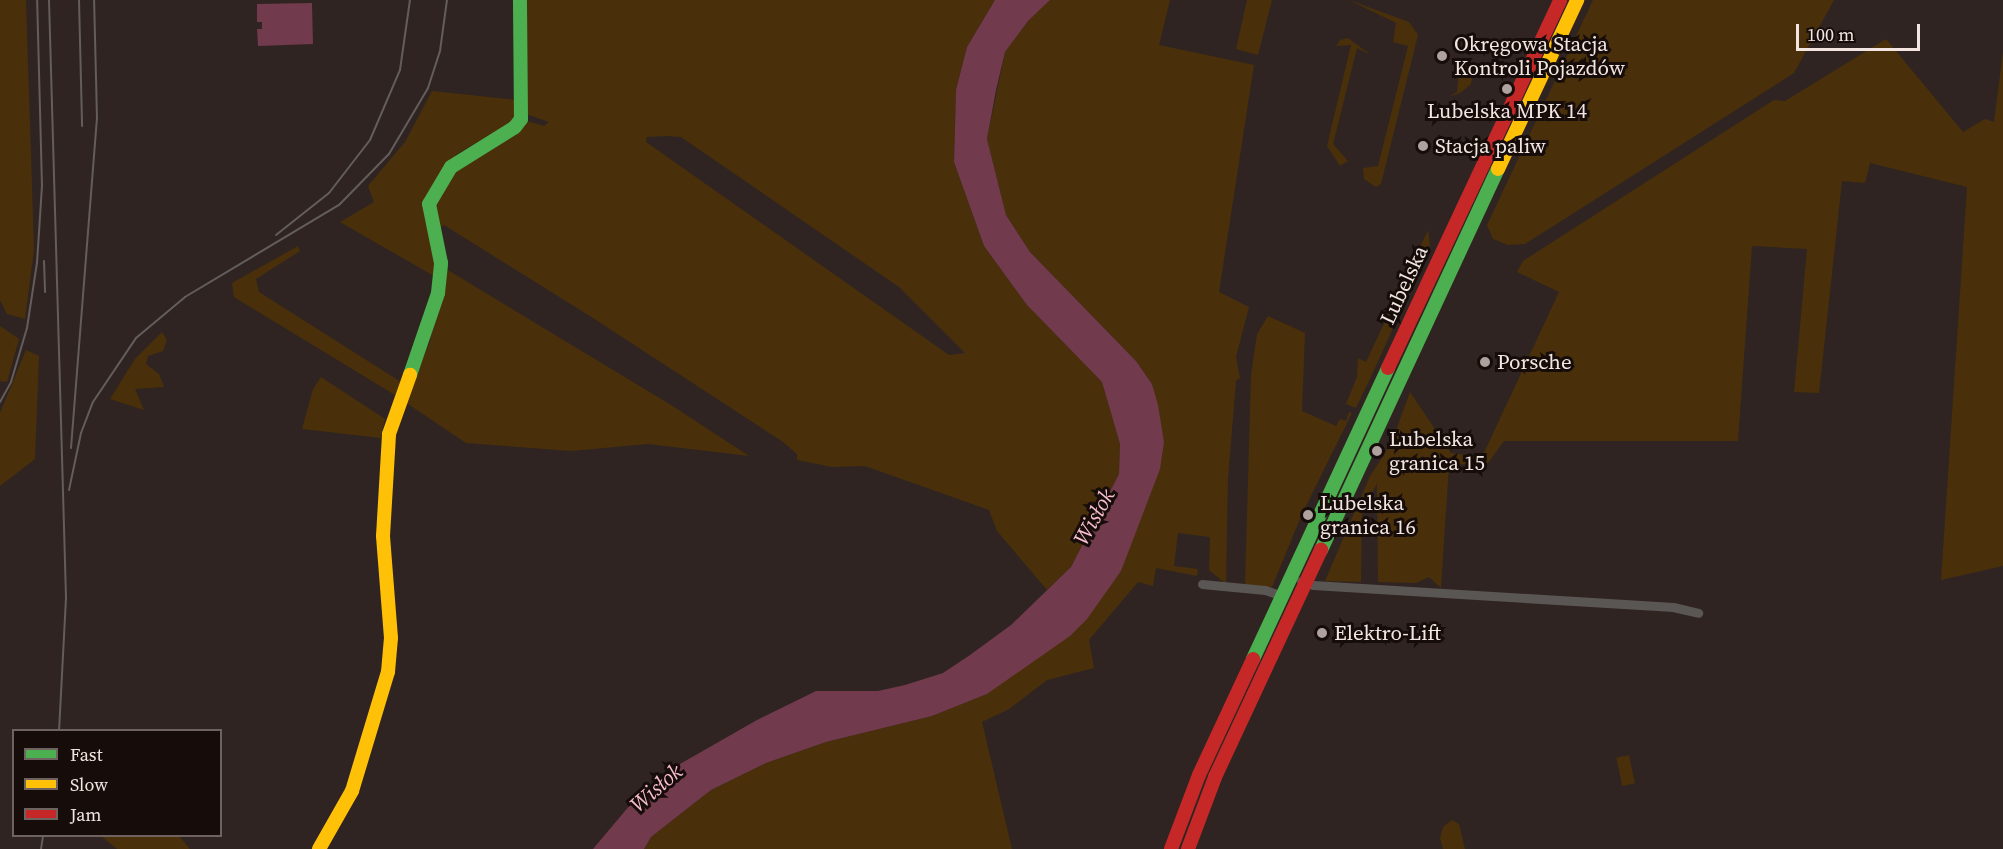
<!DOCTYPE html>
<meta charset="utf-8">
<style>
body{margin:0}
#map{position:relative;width:2003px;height:849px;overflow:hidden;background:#2f2421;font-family:"Source Serif 4",serif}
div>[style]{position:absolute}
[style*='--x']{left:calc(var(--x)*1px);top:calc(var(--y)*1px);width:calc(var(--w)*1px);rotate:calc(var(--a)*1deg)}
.green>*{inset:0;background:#49300a;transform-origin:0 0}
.water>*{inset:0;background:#723a4d}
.street>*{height:9px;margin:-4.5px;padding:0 4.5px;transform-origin:4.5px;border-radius:4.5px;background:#5a5653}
.fast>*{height:14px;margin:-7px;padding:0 7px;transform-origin:7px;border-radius:7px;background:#4caf50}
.slow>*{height:14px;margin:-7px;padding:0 7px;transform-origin:7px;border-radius:7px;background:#ffc107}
.jam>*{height:14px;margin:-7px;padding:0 7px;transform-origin:7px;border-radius:7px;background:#c62828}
.rail>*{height:2px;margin:-1px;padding:0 1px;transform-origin:1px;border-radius:1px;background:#635d5c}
.dots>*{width:16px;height:16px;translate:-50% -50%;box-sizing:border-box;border:3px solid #160d0a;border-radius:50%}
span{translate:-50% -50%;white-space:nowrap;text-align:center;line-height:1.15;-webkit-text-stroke:6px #160d0a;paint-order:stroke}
.poi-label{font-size:21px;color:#f3e5e1}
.left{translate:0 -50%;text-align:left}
.street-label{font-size:21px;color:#f3e5e1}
.water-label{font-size:22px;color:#f8bdcf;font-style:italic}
.legend{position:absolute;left:12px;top:729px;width:210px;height:108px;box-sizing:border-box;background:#160d0a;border:2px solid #6e6360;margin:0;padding:8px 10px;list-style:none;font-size:18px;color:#f3e5e1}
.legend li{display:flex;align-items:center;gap:12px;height:30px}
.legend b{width:30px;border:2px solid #6e6360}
.scale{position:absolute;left:1796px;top:24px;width:124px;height:27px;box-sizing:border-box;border:3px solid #f3e5e1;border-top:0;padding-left:8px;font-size:18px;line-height:21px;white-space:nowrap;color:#f3e5e1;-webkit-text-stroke:4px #160d0a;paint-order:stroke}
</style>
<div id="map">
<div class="green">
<div style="clip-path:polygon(0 0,26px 0,34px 250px,25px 319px,7px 314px,0 300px)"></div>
<div style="clip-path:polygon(evenodd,525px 0,995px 0,967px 47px,956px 90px,954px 162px,984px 246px,1027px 305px,1102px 382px,1120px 444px,1119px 474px,1071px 567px,1047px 590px,997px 531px,989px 510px,865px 466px,832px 467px,797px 460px,797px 454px,783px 442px,593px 318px,444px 225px,437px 229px,433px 205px,456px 166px,527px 121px,544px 126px,549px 122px,526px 114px,525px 0,666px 136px,681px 137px,899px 287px,965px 353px,949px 355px,646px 142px,647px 137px,666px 136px)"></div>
<div style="clip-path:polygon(1050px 0,1170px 0,1159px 45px,1254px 65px,1219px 292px,1249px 307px,1236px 357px,1240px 378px,1236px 381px,1228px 479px,1226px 584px,1209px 570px,1210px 537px,1178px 533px,1174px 566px,1198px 569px,1197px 576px,1156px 568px,1153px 586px,1138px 582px,1089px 640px,1094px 668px,1047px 680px,1009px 709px,982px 722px,1012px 849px,644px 849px,651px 837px,711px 790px,766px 763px,826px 742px,932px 716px,987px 694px,1121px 571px,1164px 442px,1152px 384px,1136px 361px,1030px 252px,1006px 215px,987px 139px,1005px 52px,1028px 21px)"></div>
<div style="clip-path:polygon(1247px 0,1272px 0,1258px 55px,1236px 49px)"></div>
<div style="clip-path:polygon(1349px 0,1409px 22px,1418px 35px,1381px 184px,1376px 187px,1364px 179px,1363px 168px,1378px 166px,1408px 46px,1393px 42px,1396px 23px)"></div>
<div style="clip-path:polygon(1593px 0,1834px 0,1794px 73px,1525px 244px,1508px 245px,1493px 239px,1487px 225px)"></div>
<div style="clip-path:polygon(1348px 38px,1371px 55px,1357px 48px,1333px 144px,1348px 161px,1340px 166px,1327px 146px,1351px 45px,1336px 46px,1340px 40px)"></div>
<div style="clip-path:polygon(1886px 39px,1963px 132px,1985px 119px,1994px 122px,2003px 52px,2003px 566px,1941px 580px,1967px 187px,1870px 163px,1865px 183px,1842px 181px,1819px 393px,1794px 392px,1807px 249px,1752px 246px,1738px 441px,1504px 441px,1488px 463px,1449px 465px,1441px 588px,1429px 577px,1416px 583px,1378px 582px,1377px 484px,1362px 511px,1361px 582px,1325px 581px,1370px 476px,1391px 444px,1410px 392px,1451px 453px,1482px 457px,1559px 292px,1517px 272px,1523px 261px,1774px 100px,1785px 101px)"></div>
<div style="clip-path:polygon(1475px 62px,1471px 84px,1460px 93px,1449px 97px,1457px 92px,1459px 68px)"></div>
<div style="clip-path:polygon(432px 91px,517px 100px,517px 119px,457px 154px,428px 192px,425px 220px,436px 260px,434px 276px,340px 222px,374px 202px,368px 186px,405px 142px)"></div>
<div style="clip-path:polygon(1428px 230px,1430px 246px,1370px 379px,1356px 408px,1346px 404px,1357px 377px,1358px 358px,1366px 362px)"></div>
<div style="clip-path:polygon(298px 246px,300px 251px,256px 279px,259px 292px,401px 382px,395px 395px,234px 297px,232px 283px)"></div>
<div style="clip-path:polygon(446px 269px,671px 405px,749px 456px,648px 444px,571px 451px,466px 443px,405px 402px,430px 341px)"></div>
<div style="clip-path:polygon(1268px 316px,1305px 333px,1302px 411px,1336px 426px,1340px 419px,1346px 421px,1349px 412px,1352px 413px,1302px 514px,1272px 587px,1245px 585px,1251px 375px,1257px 334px)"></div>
<div style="clip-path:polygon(0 326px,19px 339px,7px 382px,0 381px)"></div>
<div style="clip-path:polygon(162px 332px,167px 340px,163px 351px,148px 356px,146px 364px,159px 374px,164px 387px,135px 389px,144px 410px,110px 399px,135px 359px)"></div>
<div style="clip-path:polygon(26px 350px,39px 356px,35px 459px,0 486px,0 413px)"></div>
<div style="clip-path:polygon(321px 377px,385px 419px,381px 438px,302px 429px,313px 389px)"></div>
<div style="left:1629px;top:755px;width:29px;height:13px;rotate:78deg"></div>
<div style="clip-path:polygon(1452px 820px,1459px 824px,1465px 849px,1443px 849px,1440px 838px,1443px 827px)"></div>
<div style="clip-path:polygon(101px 836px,179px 836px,190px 849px,117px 849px)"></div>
</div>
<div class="water">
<div style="clip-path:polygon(995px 0,1050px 0,1028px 21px,1005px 52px,996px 90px,987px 139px,1006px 215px,1030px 252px,1136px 361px,1152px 384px,1158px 405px,1164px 442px,1160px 469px,1121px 571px,1087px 619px,1070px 636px,987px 694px,932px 716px,826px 742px,766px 763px,711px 790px,651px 837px,644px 849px,593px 849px,630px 805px,680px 764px,757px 720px,816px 691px,878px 691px,905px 685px,943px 673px,970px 655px,1011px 625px,1071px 567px,1119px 474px,1120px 444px,1102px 382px,1027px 305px,984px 246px,954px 162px,956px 90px,967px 47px)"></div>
<div style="clip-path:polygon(312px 3px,313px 44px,258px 46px,257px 29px,262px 29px,262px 22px,257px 22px,257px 4px)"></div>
</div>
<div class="street">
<div style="--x:1301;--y:581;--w:13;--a:18"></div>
<div style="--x:1313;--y:585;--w:361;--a:3.5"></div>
<div style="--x:1673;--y:607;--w:26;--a:13"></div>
<div style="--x:1202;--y:584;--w:63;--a:5.4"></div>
<div style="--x:1265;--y:590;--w:18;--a:19"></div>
</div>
<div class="fast">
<div style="--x:410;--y:375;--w:87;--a:-71.1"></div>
<div style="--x:438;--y:293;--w:30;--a:-84"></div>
<div style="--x:441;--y:263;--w:60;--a:-101.5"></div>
<div style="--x:429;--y:204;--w:43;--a:-59.3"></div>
<div style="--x:451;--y:167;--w:75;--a:-32"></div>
<div style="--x:515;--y:127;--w:10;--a:-53"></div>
<div style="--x:521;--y:119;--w:119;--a:-90.5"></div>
<div style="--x:1321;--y:550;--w:420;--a:-65.1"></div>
<div style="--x:1253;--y:659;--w:321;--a:-65.1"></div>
</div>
<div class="slow">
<div style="--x:1498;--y:169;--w:187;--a:-64.9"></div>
<div style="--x:319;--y:849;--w:67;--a:-60.4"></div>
<div style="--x:352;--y:791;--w:124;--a:-73.2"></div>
<div style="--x:388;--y:672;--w:34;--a:-85"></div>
<div style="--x:391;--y:638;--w:102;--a:-94.5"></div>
<div style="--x:383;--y:536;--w:102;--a:-86.6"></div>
<div style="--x:389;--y:434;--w:63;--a:-70.4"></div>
</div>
<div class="jam">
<div style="--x:1388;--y:368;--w:406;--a:-64.9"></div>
<div style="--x:1171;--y:849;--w:79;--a:-69.3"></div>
<div style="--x:1199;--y:775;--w:128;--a:-65"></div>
<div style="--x:1188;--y:849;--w:77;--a:-69.4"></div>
<div style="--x:1215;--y:777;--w:251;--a:-65"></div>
</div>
<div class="rail">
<div style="--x:49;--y:0;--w:598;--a:88.37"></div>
<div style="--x:66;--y:598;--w:132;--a:93"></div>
<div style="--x:79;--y:0;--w:126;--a:88.6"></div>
<div style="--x:276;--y:235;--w:68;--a:-38.4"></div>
<div style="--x:329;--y:193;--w:67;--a:-52.3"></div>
<div style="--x:370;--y:140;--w:76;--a:-66.8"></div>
<div style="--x:400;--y:70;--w:71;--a:-81.9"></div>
<div style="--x:44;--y:261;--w:31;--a:88"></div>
<div style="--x:0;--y:402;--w:23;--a:-61"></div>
<div style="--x:11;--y:382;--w:56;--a:-73.5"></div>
<div style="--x:27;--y:328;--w:66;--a:-81.3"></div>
<div style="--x:37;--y:263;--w:77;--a:-86.3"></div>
<div style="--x:42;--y:186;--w:186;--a:-91.5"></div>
<div style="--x:71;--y:448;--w:330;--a:-85.5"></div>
<div style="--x:97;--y:119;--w:119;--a:-91.4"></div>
<div style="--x:69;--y:490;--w:58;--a:-78.1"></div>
<div style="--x:81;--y:433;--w:33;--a:-69"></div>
<div style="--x:93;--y:402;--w:77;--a:-56.1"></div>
<div style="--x:136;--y:338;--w:64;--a:-39.9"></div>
<div style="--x:185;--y:297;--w:179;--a:-30.9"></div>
<div style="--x:339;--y:205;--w:71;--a:-45.6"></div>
<div style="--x:389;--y:154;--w:77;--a:-59.4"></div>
<div style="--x:428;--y:88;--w:39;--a:-72"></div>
<div style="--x:440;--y:51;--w:51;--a:-82.2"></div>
<div style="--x:41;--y:849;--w:13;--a:-81"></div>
</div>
<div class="dots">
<div style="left:1442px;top:56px;background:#aea19e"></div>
<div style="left:1507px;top:89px;background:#aea19e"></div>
<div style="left:1423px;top:146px;background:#aea19e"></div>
<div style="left:1485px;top:362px;background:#aea19e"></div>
<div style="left:1377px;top:451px;background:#aea19e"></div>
<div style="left:1308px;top:515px;background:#aea19e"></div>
<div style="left:1322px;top:633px;background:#aea19e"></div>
</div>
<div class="poi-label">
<span class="left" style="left:1454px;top:56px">Okręgowa Stacja<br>Kontroli Pojazdów</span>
<span style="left:1507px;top:111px">Lubelska MPK 14</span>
<span class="left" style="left:1435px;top:146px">Stacja paliw</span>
<span class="left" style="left:1497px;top:362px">Porsche</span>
<span class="left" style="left:1389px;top:451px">Lubelska<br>granica 15</span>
<span class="left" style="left:1320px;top:515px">Lubelska<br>granica 16</span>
<span class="left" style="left:1334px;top:633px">Elektro-Lift</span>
</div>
<div class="street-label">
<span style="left:1404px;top:285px;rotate:-65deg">Lubelska</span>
</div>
<div class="water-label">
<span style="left:1094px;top:517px;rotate:-61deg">Wisłok</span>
<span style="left:656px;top:788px;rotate:-41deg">Wisłok</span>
</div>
<ul class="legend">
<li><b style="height:8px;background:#4caf50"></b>Fast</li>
<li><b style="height:8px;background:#ffc107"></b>Slow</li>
<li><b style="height:8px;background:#c62828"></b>Jam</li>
</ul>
<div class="scale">100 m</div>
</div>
